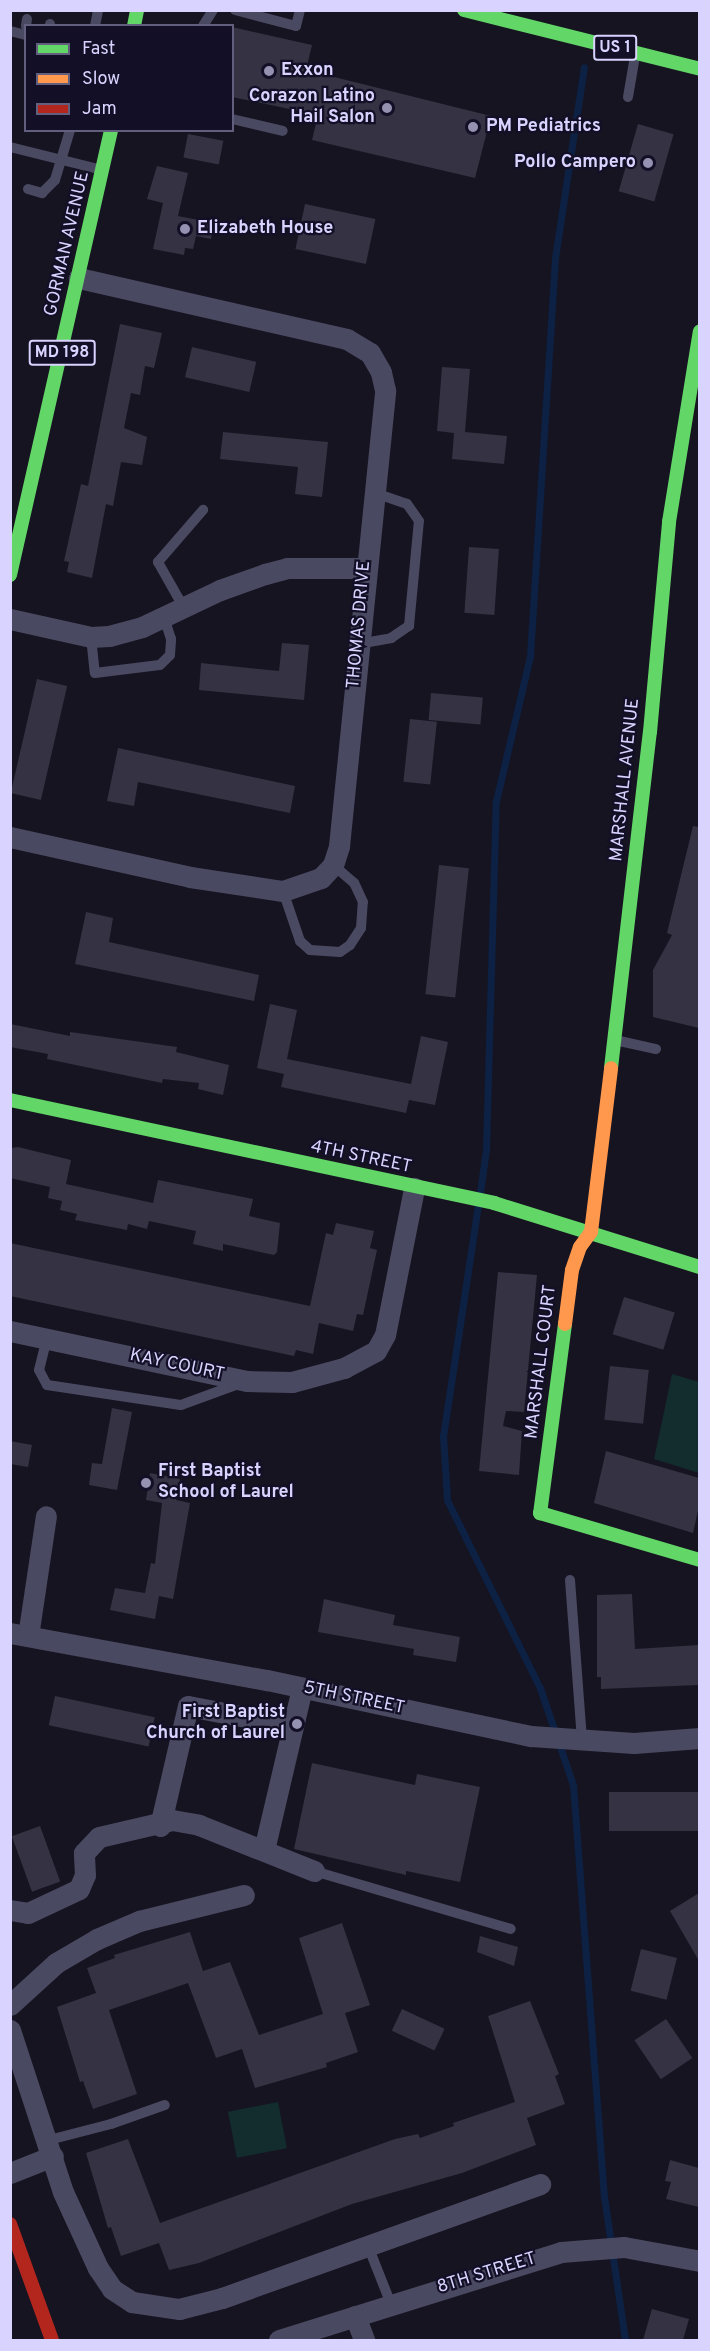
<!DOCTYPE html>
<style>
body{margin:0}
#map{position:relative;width:710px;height:2351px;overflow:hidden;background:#161421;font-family:Overpass,sans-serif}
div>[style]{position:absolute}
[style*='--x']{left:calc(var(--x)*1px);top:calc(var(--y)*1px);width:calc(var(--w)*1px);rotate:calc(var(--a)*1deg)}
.green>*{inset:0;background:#132c2d;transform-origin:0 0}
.stream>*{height:7px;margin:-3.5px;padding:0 3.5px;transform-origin:3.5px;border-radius:3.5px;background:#0d2144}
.building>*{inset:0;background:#343243;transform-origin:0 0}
.lane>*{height:10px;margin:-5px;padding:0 5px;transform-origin:5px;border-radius:5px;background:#4a4962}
.street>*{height:21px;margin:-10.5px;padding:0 10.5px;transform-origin:10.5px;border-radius:10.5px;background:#4a4962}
.fast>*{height:14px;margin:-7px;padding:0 7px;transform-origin:7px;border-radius:7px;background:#63d668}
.slow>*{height:14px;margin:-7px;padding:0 7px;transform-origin:7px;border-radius:7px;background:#ff974d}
.jam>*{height:14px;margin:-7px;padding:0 7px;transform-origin:7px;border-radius:7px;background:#b3261e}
.dots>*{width:16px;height:16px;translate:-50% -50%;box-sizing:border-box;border:3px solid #130f26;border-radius:50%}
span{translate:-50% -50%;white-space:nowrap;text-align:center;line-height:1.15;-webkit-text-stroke:4.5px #130f26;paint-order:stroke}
.shield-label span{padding:2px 4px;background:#130f26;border:2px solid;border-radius:4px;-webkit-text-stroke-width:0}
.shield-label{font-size:16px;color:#d9d4ff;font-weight:700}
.poi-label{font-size:18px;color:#d9d4ff;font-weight:700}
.left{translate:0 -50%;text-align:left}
.right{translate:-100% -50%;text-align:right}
.street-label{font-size:18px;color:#d9d4ff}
.frame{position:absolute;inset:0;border:12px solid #d9d4ff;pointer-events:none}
.legend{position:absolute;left:24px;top:24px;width:210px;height:108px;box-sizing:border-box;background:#130f26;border:2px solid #625e7d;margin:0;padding:8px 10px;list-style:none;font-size:18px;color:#d9d4ff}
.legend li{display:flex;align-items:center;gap:12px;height:30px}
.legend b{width:30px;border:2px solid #625e7d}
</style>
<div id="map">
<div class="green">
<div style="clip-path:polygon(672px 1374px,699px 1382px,699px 1473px,654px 1459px)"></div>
<div style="left:278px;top:2102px;width:47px;height:51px;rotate:79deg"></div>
</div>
<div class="stream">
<div style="--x:480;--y:1192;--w:42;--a:-81.9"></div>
<div style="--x:486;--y:1150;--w:349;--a:-88.4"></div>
<div style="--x:496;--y:801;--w:149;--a:-76.8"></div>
<div style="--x:530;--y:656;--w:399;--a:-86.4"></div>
<div style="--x:555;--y:258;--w:193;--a:-81.4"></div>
<div style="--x:478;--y:1205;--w:234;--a:98.6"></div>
<div style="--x:443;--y:1436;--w:64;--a:86.4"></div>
<div style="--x:447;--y:1500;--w:210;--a:63.7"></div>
<div style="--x:540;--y:1688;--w:102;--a:71.2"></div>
<div style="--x:573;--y:1785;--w:412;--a:85.7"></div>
<div style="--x:604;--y:2196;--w:146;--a:81.7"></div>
</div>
<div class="building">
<div style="clip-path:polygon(232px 27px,312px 45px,306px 70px,491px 116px,475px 178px,312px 140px,318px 115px,232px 97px)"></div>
<div style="left:638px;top:124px;width:37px;height:70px;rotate:16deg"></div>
<div style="left:188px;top:134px;width:36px;height:24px;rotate:11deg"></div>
<div style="clip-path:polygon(157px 166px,188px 173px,178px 216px,214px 223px,211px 239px,196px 236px,193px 249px,185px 248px,184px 255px,153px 249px,163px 203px,147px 199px)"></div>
<div style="left:305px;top:204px;width:72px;height:46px;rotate:12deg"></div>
<div style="clip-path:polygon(120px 324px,162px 333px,154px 368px,145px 366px,140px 395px,131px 393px,124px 428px,147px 437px,142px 465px,121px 462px,113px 506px,106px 504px,92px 578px,67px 572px,69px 562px,64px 561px,81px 484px,88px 486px)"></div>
<div style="left:192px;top:347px;width:66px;height:31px;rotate:13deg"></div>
<div style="clip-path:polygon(442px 367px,470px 369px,465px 432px,507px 436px,504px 464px,452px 459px,454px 433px,437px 431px)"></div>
<div style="clip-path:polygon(223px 432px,328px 442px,322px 497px,295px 494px,298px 467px,220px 459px)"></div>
<div style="left:469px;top:547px;width:30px;height:66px;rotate:4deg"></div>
<div style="clip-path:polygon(282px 643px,309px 645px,304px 700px,199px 690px,201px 663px,279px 671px)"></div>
<div style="left:37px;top:679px;width:31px;height:117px;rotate:13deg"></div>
<div style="left:431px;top:693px;width:52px;height:27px;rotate:5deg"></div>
<div style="left:410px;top:719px;width:27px;height:63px;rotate:6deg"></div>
<div style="clip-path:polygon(118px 748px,295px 786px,290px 813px,138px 782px,134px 806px,107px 801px)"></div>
<div style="clip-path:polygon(693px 826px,699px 827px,699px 1028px,653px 1017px,653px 970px,672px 935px,667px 933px)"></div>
<div style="left:439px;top:865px;width:30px;height:130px;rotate:6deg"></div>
<div style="clip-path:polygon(86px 912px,113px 918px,109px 942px,259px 975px,254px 1001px,75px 964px)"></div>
<div style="clip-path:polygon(270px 1004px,297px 1010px,287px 1059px,411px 1084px,421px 1036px,448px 1042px,435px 1105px,409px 1100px,406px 1113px,281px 1087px,284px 1074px,257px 1068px)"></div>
<div style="clip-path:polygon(10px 1024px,70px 1036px,70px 1032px,177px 1047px,176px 1052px,229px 1065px,223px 1095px,198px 1089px,199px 1083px,163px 1079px,162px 1083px,47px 1059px,48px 1054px,10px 1047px)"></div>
<div style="clip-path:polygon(18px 1147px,71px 1160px,66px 1184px,153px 1203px,158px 1180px,253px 1199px,249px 1216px,280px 1223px,277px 1252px,274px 1255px,223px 1244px,223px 1251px,193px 1244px,196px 1231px,149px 1221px,147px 1229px,128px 1224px,127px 1230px,75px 1220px,77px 1214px,60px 1210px,62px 1201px,48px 1198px,50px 1187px,10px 1178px,10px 1148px)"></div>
<div style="clip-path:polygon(336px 1223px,374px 1231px,370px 1248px,377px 1250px,363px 1315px,357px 1314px,353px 1331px,319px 1323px,313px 1354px,296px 1350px,294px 1356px,10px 1296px,10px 1243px,310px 1306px,326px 1233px,333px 1235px)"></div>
<div style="clip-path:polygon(498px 1272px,537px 1275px,524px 1412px,506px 1411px,503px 1426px,522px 1431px,519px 1475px,479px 1471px)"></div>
<div style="left:624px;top:1297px;width:53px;height:39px;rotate:17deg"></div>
<div style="left:610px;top:1366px;width:39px;height:54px;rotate:6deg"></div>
<div style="clip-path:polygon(112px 1408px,132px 1412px,117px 1490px,89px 1485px,92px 1463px,102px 1464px)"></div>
<div style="clip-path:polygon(10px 1441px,32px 1445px,28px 1467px,10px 1464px)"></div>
<div style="clip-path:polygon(606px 1451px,699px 1478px,699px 1506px,693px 1533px,594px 1503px)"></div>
<div style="clip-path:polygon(150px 1473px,180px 1479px,176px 1500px,190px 1503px,173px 1599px,159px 1596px,155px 1619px,110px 1610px,115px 1588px,145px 1593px,151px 1563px,155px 1564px,162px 1503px,146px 1500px)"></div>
<div style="clip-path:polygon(632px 1594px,635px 1649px,699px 1645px,699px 1685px,601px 1689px,601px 1677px,597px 1677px,597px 1595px)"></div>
<div style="clip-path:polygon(324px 1599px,395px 1615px,393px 1625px,460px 1637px,456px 1662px,413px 1655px,414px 1649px,318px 1632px)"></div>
<div style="left:55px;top:1696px;width:102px;height:30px;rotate:12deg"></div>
<div style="clip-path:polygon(312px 1763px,415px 1785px,417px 1774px,480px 1787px,460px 1882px,406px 1871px,406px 1875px,294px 1849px)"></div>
<div style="left:699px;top:1792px;width:39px;height:90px;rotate:90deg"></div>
<div style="left:40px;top:1826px;width:59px;height:30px;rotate:70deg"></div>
<div style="clip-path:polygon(699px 1893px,699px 1961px,670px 1911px)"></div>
<div style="clip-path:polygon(342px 1923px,370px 2005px,345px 2013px,358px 2052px,326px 2063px,327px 2067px,255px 2088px,242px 2049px,216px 2058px,188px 1983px,109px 2010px,137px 2094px,93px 2109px,83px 2081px,80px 2082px,57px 2007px,96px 1993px,87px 1968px,115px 1958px,114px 1955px,190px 1932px,203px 1971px,230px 1962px,259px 2035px,323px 2014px,299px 1938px)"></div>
<div style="clip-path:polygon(480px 1936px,518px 1947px,514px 1966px,477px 1952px)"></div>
<div style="left:641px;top:1949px;width:37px;height:43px;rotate:14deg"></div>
<div style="clip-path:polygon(530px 2001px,559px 2074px,555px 2076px,565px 2104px,527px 2118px,536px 2145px,462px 2173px,352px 2204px,199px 2263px,169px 2270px,159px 2243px,121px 2256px,111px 2227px,108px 2228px,86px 2153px,128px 2139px,160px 2223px,395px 2139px,418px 2134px,420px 2138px,454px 2126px,453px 2123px,515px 2102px,488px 2016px)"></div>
<div style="left:402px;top:2009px;width:47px;height:24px;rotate:25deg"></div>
<div style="left:666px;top:2019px;width:47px;height:38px;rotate:56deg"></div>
<div style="clip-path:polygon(670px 2160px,699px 2168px,699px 2207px,666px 2199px,671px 2182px,665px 2181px)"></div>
<div style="clip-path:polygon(652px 2309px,689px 2319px,683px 2340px,643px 2340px)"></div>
</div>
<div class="lane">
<div style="--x:235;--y:10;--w:63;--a:14.7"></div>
<div style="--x:296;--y:26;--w:16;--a:-76"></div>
<div style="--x:26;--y:26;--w:7;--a:-82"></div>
<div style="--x:50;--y:26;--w:2;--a:-90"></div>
<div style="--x:95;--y:26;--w:16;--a:-79"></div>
<div style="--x:203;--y:26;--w:19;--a:-58"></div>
<div style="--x:10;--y:31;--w:16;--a:14"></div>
<div style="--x:628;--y:97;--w:42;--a:-80.3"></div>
<div style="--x:232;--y:119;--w:52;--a:13.2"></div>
<div style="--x:10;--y:147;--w:91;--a:14"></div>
<div style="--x:28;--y:189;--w:15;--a:16"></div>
<div style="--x:42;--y:193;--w:18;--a:-45"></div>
<div style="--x:55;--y:180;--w:52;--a:-73.3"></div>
<div style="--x:184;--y:608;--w:53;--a:-119.5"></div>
<div style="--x:158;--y:562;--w:69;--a:-49.1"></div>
<div style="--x:91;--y:637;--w:36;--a:84"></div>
<div style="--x:95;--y:673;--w:65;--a:-7"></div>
<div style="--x:160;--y:665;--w:14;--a:-45"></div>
<div style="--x:170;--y:655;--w:16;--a:-86"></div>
<div style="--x:171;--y:639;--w:22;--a:-108"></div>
<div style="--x:358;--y:644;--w:34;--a:-10"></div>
<div style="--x:391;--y:638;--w:22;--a:-34"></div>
<div style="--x:409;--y:626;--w:105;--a:-84.6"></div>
<div style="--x:419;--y:521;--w:21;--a:-125"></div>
<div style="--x:407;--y:504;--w:36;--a:-161"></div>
<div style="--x:283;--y:891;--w:53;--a:71.2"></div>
<div style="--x:300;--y:941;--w:13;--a:42"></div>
<div style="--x:310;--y:950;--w:30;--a:4"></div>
<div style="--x:340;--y:952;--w:12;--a:-35"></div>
<div style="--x:350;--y:945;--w:20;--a:-57"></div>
<div style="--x:361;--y:928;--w:26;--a:-86"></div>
<div style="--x:363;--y:902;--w:21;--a:-115"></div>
<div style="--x:354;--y:883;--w:28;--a:-139"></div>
<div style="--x:615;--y:1040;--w:42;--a:12.4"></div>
<div style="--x:47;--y:1338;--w:33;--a:104"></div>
<div style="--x:39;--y:1370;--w:17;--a:62"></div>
<div style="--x:47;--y:1385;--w:135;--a:8.5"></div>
<div style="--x:181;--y:1405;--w:64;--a:-20.1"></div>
<div style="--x:570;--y:1580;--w:161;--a:85.7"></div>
<div style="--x:314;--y:1871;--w:205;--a:16.4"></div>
<div style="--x:49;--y:2140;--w:64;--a:-14.5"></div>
<div style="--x:111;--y:2124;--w:57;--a:-19.4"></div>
<div style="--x:368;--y:2246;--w:62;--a:68.4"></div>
</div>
<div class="street">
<div style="--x:10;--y:619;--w:83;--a:12.5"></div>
<div style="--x:91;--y:637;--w:18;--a:-3"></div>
<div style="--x:109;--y:636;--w:34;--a:-15"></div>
<div style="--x:142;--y:627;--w:86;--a:-25.4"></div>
<div style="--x:220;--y:590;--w:48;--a:-19.6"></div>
<div style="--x:265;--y:574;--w:23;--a:-15"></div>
<div style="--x:287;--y:568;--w:78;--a:0"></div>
<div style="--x:10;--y:837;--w:184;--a:12.5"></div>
<div style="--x:190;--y:877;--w:94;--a:8.6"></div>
<div style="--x:283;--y:891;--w:40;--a:-18.9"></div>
<div style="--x:321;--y:878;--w:18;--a:-47"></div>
<div style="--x:333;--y:865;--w:20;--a:-72"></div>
<div style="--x:339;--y:846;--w:458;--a:-84.2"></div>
<div style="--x:385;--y:390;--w:18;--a:-103"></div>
<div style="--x:381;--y:372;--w:22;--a:-120"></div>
<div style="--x:370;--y:353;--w:27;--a:-149"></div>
<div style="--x:347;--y:339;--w:275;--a:-167.2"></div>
<div style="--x:10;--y:1331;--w:242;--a:11.9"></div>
<div style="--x:247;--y:1381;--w:45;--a:1.3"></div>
<div style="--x:292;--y:1382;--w:54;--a:-15.1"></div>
<div style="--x:344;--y:1368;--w:36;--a:-28"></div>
<div style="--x:376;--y:1351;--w:18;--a:-61"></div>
<div style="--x:385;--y:1335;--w:150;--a:-78.8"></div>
<div style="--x:10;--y:1633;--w:261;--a:10.4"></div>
<div style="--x:267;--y:1680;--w:270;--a:12"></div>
<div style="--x:531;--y:1736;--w:103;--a:3.9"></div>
<div style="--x:634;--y:1743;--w:66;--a:-4.3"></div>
<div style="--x:28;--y:1636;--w:121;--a:-81.5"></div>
<div style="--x:160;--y:1826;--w:123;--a:-76.9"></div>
<div style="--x:188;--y:1706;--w:107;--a:10.8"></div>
<div style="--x:264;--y:1850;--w:166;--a:-76.8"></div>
<div style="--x:10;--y:1910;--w:18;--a:9"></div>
<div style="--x:28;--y:1913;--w:56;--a:-25.2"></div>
<div style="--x:79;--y:1889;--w:15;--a:-67"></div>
<div style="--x:85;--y:1875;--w:22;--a:-93"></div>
<div style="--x:84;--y:1853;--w:22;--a:-47"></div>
<div style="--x:99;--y:1837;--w:75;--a:-13.1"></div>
<div style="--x:172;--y:1820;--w:27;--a:10"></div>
<div style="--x:199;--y:1825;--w:124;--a:21.8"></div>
<div style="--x:10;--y:2005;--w:62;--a:-42.4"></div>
<div style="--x:56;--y:1963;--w:48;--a:-30.3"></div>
<div style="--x:97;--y:1939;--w:46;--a:-23.2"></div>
<div style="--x:139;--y:1921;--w:108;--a:-13.9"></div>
<div style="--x:10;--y:2030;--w:170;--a:71.9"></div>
<div style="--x:63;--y:2192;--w:84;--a:65.3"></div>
<div style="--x:98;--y:2268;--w:25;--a:56"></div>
<div style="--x:112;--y:2289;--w:24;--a:33"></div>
<div style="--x:132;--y:2302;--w:48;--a:8.5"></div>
<div style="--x:179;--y:2309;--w:44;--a:-14.3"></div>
<div style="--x:222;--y:2298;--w:338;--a:-19.7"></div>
<div style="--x:10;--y:2173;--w:46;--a:-21.6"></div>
<div style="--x:355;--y:2316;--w:26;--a:69"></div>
<div style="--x:279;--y:2340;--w:295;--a:-17.3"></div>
<div style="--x:561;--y:2252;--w:63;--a:-4.5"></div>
<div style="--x:624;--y:2247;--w:77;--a:10.4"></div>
</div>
<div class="fast">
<div style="--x:464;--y:10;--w:243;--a:14"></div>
<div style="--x:134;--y:26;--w:16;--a:-79"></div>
<div style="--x:10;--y:575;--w:456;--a:-77.2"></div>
<div style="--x:611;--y:1068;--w:338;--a:-83.4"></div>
<div style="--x:650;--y:732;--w:211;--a:-84.8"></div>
<div style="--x:669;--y:522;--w:193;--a:-80.8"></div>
<div style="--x:10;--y:1100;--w:495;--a:12"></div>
<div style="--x:494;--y:1203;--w:216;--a:17.3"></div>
<div style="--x:565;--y:1324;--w:191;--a:97.5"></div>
<div style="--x:540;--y:1513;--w:167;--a:16.4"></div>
</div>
<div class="slow">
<div style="--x:565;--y:1324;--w:54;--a:-82.6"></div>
<div style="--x:572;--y:1270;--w:24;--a:-71"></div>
<div style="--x:580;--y:1247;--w:19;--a:-54"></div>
<div style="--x:591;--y:1232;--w:165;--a:-83"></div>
</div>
<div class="jam">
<div style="--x:10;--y:2224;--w:123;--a:70.1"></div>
</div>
<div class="dots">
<div style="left:269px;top:71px;background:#9591b1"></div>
<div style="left:387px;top:108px;background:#9591b1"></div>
<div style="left:473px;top:127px;background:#9591b1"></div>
<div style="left:648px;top:163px;background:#9591b1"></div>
<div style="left:185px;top:229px;background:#9591b1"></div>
<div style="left:146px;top:1483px;background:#9591b1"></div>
<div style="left:297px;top:1724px;background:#9591b1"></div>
</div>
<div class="shield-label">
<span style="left:615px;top:48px">US 1</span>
<span style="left:62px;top:353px">MD 198</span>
</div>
<div class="poi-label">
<span class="left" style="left:281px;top:71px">Exxon</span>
<span class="right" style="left:375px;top:108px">Corazon Latino<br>Hail Salon</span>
<span class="left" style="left:486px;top:127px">PM Pediatrics</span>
<span class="right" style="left:636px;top:163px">Pollo Campero</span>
<span class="left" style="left:197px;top:229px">Elizabeth House</span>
<span class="left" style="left:158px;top:1483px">First Baptist<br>School of Laurel</span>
<span class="right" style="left:285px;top:1724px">First Baptist<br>Church of Laurel</span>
</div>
<div class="street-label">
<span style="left:68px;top:244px;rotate:-77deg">GORMAN AVENUE</span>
<span style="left:360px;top:625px;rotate:-85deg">THOMAS DRIVE</span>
<span style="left:626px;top:780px;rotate:-84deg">MARSHALL AVENUE</span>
<span style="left:361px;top:1158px;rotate:12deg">4TH STREET</span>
<span style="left:542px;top:1362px;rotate:-83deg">MARSHALL COURT</span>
<span style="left:177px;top:1366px;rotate:12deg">KAY COURT</span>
<span style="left:354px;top:1699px;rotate:12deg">5TH STREET</span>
<span style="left:487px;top:2274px;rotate:-17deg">8TH STREET</span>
</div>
<div class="frame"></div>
<ul class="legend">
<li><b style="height:8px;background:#63d668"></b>Fast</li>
<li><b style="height:8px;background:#ff974d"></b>Slow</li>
<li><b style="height:8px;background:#b3261e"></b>Jam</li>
</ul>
</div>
